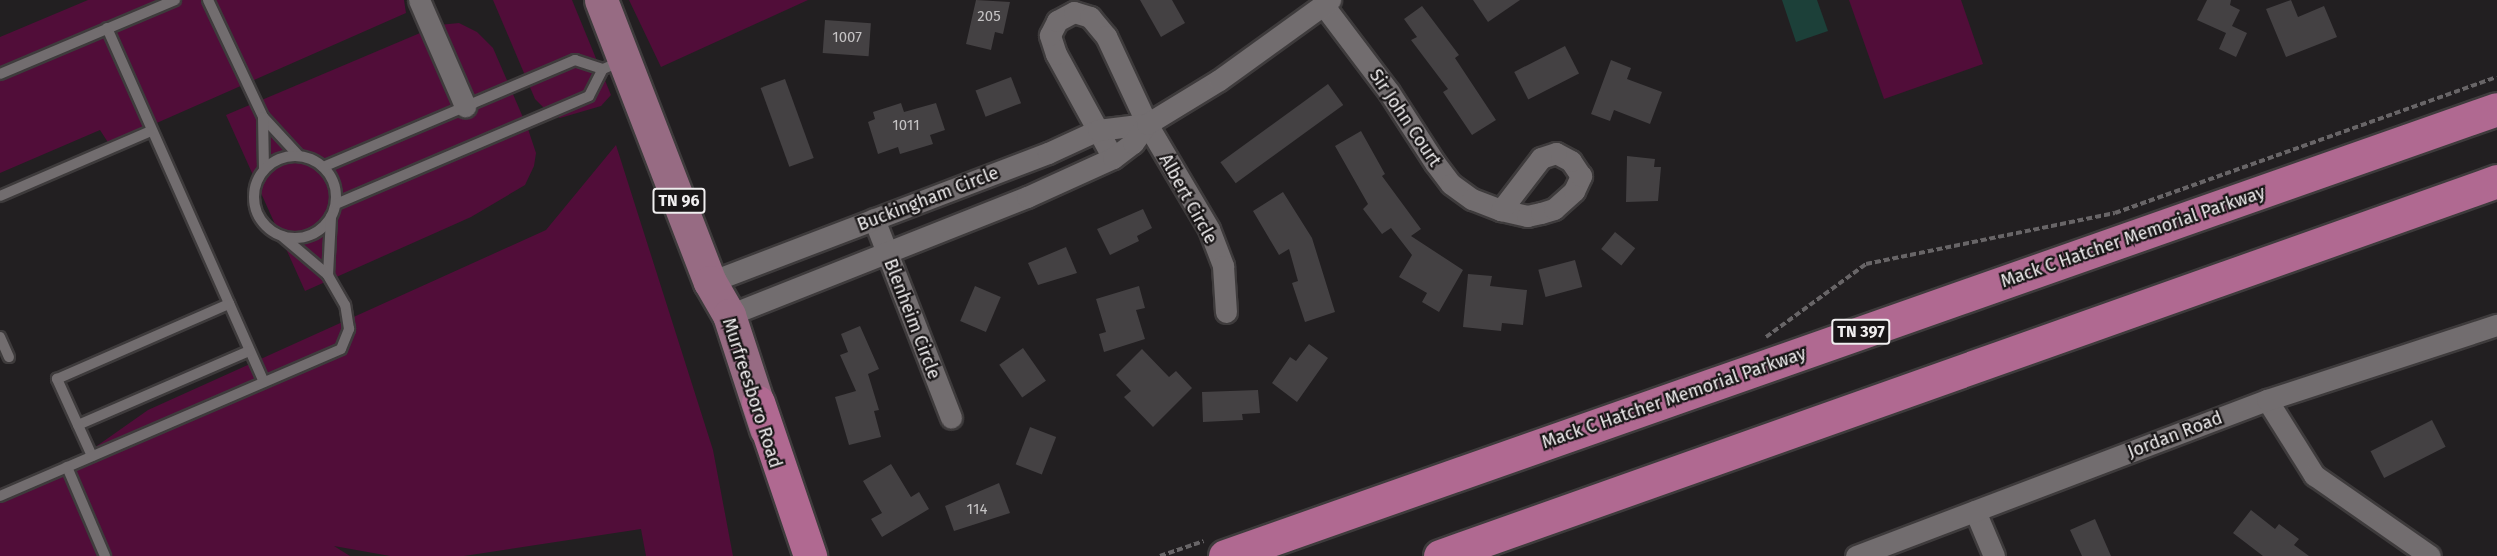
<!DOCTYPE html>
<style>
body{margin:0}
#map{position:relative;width:2497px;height:556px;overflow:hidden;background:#221f21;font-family:"Fira Sans",sans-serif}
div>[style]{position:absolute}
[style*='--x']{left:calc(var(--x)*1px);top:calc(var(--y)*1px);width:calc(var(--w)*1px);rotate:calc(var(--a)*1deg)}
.green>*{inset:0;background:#510d39}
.water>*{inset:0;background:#1c4039}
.building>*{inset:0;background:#444143;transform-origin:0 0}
.path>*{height:4px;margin-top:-2px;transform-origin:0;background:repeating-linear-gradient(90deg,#686567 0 6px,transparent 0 9px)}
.roads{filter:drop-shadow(2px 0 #3e3b3c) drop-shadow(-2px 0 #3e3b3c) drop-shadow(0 2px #3e3b3c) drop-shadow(0 -2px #3e3b3c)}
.lane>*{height:10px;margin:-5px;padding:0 5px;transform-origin:5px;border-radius:5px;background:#726d6f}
.lane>.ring{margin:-5px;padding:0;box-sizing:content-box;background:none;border:10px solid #726d6f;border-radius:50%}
.street>*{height:21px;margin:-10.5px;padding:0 10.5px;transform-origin:10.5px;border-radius:10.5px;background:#726d6f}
.primary>*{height:33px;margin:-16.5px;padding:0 16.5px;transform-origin:16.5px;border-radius:16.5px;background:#976b83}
.highway>*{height:33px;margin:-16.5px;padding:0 16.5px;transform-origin:16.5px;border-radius:16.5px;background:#b06991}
span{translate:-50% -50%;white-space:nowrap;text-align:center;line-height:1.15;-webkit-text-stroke:4.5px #191617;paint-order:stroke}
.number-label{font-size:15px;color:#c5c3c4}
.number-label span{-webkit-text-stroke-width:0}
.shield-label span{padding:2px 4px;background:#191617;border:2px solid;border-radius:4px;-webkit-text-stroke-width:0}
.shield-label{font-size:16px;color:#f0eeef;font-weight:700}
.street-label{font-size:18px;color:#f0eeef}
</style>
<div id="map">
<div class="green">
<div style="clip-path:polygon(88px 0,404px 0,406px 13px,109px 144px,100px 130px,0 173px,0 37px)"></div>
<div style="clip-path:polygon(493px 0,572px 0,611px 95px,601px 106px,560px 118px,548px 112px,535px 99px)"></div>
<div style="clip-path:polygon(629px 0,808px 0,661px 67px)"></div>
<div style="clip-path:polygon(1849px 0,1961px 0,1983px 64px,1884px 99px)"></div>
<div style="clip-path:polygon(459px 23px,477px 32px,493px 48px,528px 129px,536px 153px,534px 166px,525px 185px,471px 217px,305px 291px,226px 115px,439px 25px)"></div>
<div style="clip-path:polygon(616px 145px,713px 450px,733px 556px,646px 556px,641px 529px,464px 556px,390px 556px,334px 546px,350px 556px,0 556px,0 488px,67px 467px,148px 410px,546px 230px)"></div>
</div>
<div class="water">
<div style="clip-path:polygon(1782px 0,1817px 0,1828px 31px,1796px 42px)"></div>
</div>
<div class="building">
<div style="clip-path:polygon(976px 0,1010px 2px,1003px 34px,995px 32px,991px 50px,966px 44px)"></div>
<div style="clip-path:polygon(1140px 0,1172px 0,1185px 23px,1161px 37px)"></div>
<div style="clip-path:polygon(1473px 0,1520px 0,1488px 22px)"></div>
<div style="clip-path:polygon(2207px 0,2231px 0,2230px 5px,2240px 10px,2232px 26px,2247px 33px,2236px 57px,2219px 49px,2226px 33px,2197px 20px)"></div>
<div style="clip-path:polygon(2291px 0,2298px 17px,2324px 6px,2337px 37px,2286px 57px,2266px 9px)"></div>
<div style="clip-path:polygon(1422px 6px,1459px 55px,1455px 58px,1496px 120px,1472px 135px,1443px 92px,1448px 89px,1411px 40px,1417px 37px,1404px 19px)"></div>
<div style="left:825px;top:20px;width:46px;height:33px;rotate:4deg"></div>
<div style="left:1565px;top:46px;width:31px;height:57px;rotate:63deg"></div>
<div style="clip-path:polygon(1611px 60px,1631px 68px,1627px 79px,1662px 92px,1650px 124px,1614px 110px,1610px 121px,1591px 114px)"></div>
<div style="left:1011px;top:77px;width:28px;height:38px;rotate:69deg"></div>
<div style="left:785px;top:79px;width:84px;height:26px;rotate:70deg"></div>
<div style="left:1328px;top:84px;width:26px;height:133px;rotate:54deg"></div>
<div style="clip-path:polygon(901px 103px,904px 112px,936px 103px,945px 130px,930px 135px,933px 144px,900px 154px,898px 147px,878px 154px,868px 122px,875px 119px,873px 112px)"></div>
<div style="clip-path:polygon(1361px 131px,1385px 174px,1382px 176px,1421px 229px,1411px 236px,1463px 270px,1439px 312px,1422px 302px,1427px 293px,1399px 277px,1412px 255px,1391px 228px,1382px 234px,1363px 209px,1368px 204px,1335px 146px)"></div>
<div style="clip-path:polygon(1627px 156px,1655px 159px,1654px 167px,1661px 167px,1658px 201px,1626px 202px)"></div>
<div style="clip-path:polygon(1283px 192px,1312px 238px,1335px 312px,1305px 322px,1292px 283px,1298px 281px,1289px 249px,1279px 255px,1253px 211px)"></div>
<div style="clip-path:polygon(1143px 209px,1152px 228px,1137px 236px,1139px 241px,1110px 255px,1097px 229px)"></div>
<div style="left:1615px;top:232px;width:26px;height:22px;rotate:39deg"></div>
<div style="clip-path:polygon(1066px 247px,1077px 273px,1038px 285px,1028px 263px)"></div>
<div style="left:1575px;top:260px;width:28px;height:38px;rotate:75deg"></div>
<div style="clip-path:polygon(1468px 274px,1492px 276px,1490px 286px,1527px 290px,1523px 325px,1502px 323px,1501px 331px,1463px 327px)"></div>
<div style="left:975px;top:286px;width:28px;height:38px;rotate:23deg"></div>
<div style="clip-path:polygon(1139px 286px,1145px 308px,1136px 310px,1145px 339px,1104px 352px,1099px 334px,1106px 332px,1096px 299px)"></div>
<div style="clip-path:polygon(860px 326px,879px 369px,868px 374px,879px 410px,874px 411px,881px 437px,849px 445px,835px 397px,856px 391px,840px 355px,848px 352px,841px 334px)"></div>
<div style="clip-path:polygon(1309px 344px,1328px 358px,1297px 402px,1272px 383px,1290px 357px,1296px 361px)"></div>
<div style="left:1023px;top:348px;width:40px;height:29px;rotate:55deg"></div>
<div style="clip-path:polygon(1142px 349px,1169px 377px,1176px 371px,1192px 388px,1153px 427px,1124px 397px,1131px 391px,1116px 375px)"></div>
<div style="clip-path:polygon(1258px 390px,1260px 413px,1242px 414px,1243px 420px,1203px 422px,1202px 392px)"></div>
<div style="left:2432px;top:420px;width:30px;height:69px;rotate:63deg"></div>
<div style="left:1030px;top:427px;width:28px;height:40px;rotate:21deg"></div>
<div style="clip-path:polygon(891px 464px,911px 497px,919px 492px,929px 509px,882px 537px,871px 519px,882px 513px,863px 481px)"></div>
<div style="clip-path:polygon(999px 483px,1010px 513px,954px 531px,945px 506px)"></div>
<div style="clip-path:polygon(2251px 510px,2275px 529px,2279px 524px,2299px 539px,2294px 545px,2309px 556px,2263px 556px,2233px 533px)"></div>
<div style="clip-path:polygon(2095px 519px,2111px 556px,2082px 556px,2070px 530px)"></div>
</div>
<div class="path">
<div style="--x:1766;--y:337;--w:124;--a:-36.1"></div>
<div style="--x:1866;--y:264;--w:254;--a:-11.6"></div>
<div style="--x:2115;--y:213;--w:405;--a:-19.6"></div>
<div style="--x:1160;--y:556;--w:46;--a:-18.8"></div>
</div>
<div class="roads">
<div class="lane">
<div style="--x:208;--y:0;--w:129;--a:64.8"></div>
<div style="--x:263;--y:117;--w:53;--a:47.3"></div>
<div style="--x:107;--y:28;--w:387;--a:66.1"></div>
<div style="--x:0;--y:74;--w:190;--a:-22.9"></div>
<div style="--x:263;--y:117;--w:52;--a:88.9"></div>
<div class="ring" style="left:254px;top:156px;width:72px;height:72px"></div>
<div style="--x:323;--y:167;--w:274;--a:-23"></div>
<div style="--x:575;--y:60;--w:29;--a:18"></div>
<div style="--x:0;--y:196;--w:164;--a:-23.3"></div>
<div style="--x:336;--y:204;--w:275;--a:-23.1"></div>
<div style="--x:589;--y:96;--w:30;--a:-63"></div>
<div style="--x:603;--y:69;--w:21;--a:-23"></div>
<div style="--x:328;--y:275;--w:58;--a:-87"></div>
<div style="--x:0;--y:337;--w:22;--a:66"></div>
<div style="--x:78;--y:425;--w:186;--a:-23.4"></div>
<div style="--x:92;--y:456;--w:85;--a:-114.4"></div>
<div style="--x:57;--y:379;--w:188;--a:-23.6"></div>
<div style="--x:67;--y:467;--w:97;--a:66.9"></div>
<div style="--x:0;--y:496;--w:371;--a:-23.3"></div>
<div style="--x:341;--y:349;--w:22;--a:-68"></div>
<div style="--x:349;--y:329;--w:24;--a:-99"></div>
<div style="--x:345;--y:305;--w:34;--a:-120"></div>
<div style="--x:328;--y:275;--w:59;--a:-139.8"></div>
</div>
<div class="street">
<div style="--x:419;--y:0;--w:116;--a:66.5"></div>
<div style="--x:1324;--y:6;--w:108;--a:52.9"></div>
<div style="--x:1389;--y:92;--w:85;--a:57.1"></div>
<div style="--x:1435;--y:163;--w:26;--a:53"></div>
<div style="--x:1451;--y:184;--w:26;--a:36"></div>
<div style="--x:1472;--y:199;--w:31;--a:21"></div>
<div style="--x:1501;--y:210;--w:27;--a:13"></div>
<div style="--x:1527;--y:216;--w:14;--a:-12"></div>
<div style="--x:1541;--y:213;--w:14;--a:-17"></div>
<div style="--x:1554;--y:209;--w:27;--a:-42"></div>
<div style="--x:1574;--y:191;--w:17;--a:-65"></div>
<div style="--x:1581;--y:176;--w:18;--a:-124"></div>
<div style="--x:1571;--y:161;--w:17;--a:-152"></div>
<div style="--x:1556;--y:153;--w:16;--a:162"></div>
<div style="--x:1541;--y:158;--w:66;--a:127.6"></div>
<div style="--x:1113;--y:158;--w:119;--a:-118.7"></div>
<div style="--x:1056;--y:54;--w:20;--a:-108"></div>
<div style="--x:1050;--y:35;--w:16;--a:-63"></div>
<div style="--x:1057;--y:21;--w:19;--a:-28"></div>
<div style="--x:1074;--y:12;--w:17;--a:17"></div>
<div style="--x:1090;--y:17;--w:25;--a:50"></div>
<div style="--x:1106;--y:36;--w:97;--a:65"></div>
<div style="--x:1147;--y:124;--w:122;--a:59.4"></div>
<div style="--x:1209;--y:229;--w:40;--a:69"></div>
<div style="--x:1223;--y:266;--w:46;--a:86.3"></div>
<div style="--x:874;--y:219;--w:213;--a:68.8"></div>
<div style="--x:710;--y:282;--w:362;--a:-20.9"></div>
<div style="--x:1048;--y:153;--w:55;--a:-24.7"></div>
<div style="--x:1098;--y:130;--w:49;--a:-7"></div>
<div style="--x:729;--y:315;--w:321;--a:-21.6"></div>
<div style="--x:1027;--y:197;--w:94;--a:-24.4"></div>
<div style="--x:1113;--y:158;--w:25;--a:-37"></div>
<div style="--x:1133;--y:143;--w:24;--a:-54"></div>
<div style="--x:1147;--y:124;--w:84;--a:-31.4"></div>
<div style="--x:1219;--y:80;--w:137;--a:-35.8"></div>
<div style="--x:2267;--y:400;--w:89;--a:57.9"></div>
<div style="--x:2314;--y:475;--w:141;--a:34.9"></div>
<div style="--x:1975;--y:511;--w:49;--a:67.1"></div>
<div style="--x:1856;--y:556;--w:440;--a:-20.8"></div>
<div style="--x:2267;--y:400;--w:242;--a:-18.1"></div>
</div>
<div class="primary">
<div style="--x:601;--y:0;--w:302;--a:68.9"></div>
<div style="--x:710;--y:282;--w:38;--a:60"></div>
<div style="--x:729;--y:315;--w:120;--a:72"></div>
</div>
<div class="highway">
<div style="--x:758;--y:402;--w:163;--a:71.3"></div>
<div style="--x:1225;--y:556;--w:1348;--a:-19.36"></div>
<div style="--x:1440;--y:556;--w:1122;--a:-19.53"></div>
</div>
</div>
<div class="number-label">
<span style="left:989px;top:17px">205</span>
<span style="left:847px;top:38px">1007</span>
<span style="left:906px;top:126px">1011</span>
<span style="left:977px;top:510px">114</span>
</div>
<div class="shield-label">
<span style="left:679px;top:201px">TN 96</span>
<span style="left:1861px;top:332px">TN 397</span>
</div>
<div class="street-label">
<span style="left:1405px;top:118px;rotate:56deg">Sir John Court</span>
<span style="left:928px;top:199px;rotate:-21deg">Buckingham Circle</span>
<span style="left:1188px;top:199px;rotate:61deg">Albert Circle</span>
<span style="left:2133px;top:237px;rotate:-19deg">Mack C Hatcher Memorial Parkway</span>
<span style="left:912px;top:319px;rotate:69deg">Blenheim Circle</span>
<span style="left:752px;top:393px;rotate:72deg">Murfreesboro Road</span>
<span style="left:1674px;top:398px;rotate:-19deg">Mack C Hatcher Memorial Parkway</span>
<span style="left:2175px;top:435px;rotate:-21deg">Jordan Road</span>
</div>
</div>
